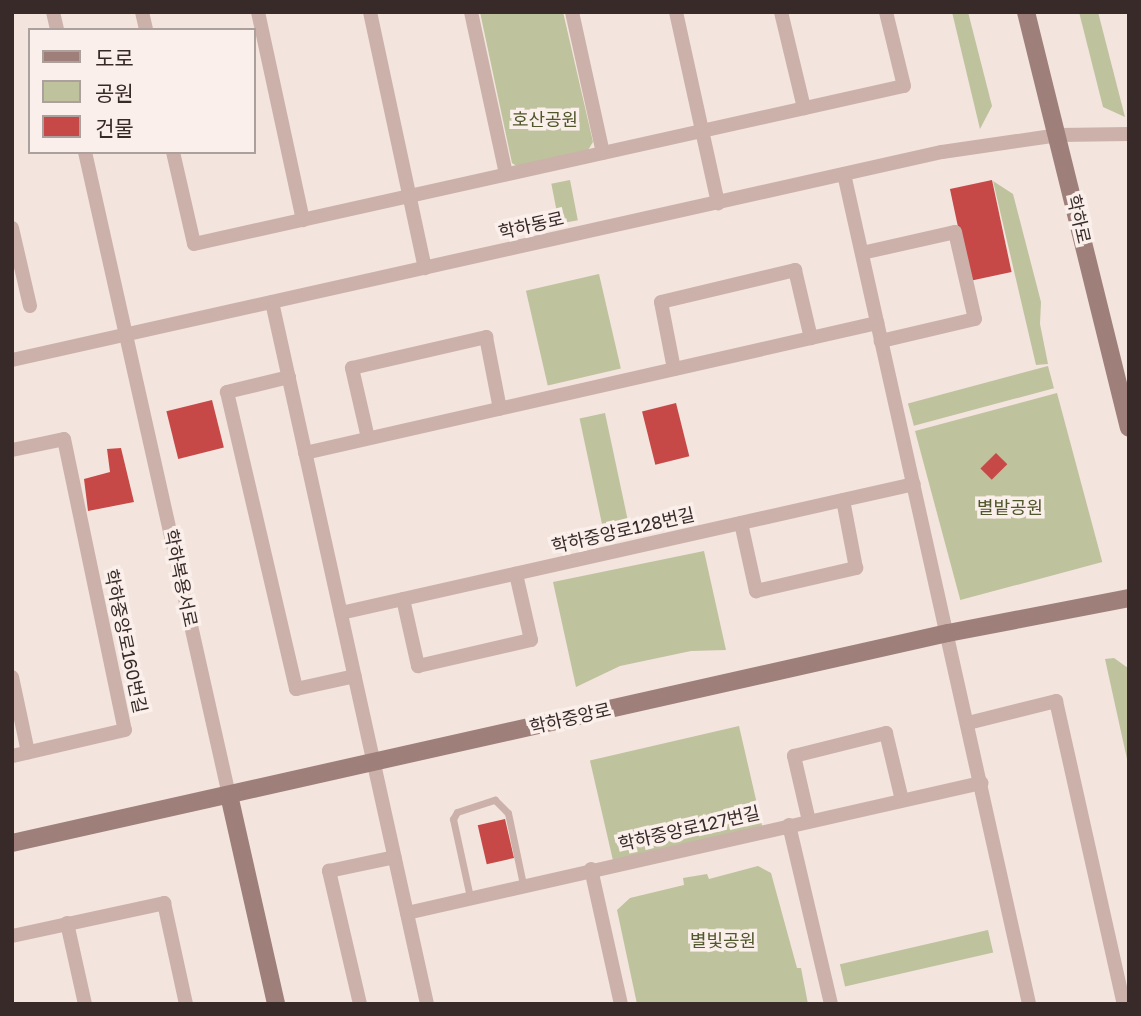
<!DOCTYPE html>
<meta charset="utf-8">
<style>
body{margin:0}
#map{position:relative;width:1141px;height:1016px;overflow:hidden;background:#f3e4de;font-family:"Golos Text","Noto Sans KR",sans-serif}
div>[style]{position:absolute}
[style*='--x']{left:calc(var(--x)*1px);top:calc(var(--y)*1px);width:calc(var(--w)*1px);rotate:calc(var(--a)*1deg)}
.green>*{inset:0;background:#bec29d;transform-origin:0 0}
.building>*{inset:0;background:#c74947;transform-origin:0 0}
.lane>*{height:7px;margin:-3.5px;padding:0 3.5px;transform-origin:3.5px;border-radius:3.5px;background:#cbb1a9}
.street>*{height:14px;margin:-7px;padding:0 7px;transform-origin:7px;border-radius:7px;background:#cbb1a9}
.secondary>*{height:18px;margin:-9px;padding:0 9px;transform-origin:9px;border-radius:9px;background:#9f7f7a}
span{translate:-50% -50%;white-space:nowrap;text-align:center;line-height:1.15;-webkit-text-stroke:7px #faefea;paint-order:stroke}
.park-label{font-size:18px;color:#51572c}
.street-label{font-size:18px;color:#382a29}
.frame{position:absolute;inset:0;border:14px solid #382a29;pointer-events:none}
.legend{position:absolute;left:28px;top:28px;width:228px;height:126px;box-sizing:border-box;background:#faefea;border:2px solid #aca09d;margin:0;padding:9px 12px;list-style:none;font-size:21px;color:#382a29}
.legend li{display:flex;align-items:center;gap:14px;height:35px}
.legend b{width:35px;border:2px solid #aca09d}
</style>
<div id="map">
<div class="green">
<div style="clip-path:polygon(480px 12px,563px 12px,593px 142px,585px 155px,521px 169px,512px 163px)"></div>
<div style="clip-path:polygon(952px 12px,968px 12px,992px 106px,980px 129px)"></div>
<div style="clip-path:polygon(1079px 12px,1098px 12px,1125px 117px,1103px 107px)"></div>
<div style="left:570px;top:180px;width:41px;height:19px;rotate:79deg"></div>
<div style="clip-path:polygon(993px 181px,1013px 194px,1041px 302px,1040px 324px,1048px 364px,1036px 365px)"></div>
<div style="left:599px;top:274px;width:97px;height:75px;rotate:77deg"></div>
<div style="left:1048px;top:366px;width:23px;height:145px;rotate:75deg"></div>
<div style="left:1057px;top:393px;width:175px;height:147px;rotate:75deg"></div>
<div style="left:605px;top:413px;width:125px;height:26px;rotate:78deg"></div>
<div style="clip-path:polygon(704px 551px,726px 650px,691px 651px,620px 666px,576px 687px,553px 582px)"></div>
<div style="clip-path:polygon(1114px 658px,1128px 668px,1129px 673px,1129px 768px,1105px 659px)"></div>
<div style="left:739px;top:726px;width:108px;height:153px;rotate:77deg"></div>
<div style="clip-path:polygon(758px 866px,771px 873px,797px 968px,801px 968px,808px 1004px,637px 1004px,617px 910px,630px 898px,684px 885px,683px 878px,707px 874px,709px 879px)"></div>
<div style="left:988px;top:930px;width:23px;height:152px;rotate:77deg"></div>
</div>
<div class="building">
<div style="left:992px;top:180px;width:94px;height:43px;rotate:78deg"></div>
<div style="left:212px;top:400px;width:49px;height:47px;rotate:76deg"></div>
<div style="left:676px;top:403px;width:55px;height:35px;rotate:76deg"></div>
<div style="clip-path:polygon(121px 448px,134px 502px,88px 511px,84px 479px,110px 472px,107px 449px)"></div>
<div style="left:996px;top:453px;width:16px;height:22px;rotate:45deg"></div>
<div style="left:505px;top:819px;width:40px;height:28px;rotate:77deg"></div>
</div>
<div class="lane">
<div style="--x:470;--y:897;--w:80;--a:-102.3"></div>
<div style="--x:453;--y:819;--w:8;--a:-60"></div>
<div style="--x:457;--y:812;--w:40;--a:-18"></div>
<div style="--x:495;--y:800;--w:18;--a:45"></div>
<div style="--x:508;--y:813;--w:73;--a:78.1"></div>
</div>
<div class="street">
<div style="--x:53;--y:12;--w:18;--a:77"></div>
<div style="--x:142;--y:12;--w:18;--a:77"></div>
<div style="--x:258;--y:12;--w:213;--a:77.8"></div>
<div style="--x:370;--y:12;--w:262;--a:77.9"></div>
<div style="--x:471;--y:12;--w:166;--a:77.8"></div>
<div style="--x:572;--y:12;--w:144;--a:77.6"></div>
<div style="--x:676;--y:12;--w:196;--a:77.6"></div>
<div style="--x:781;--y:12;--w:99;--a:76.5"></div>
<div style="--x:85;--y:152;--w:659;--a:77.38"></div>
<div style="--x:173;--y:152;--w:94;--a:77.1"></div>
<div style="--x:194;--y:244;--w:727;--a:-12.55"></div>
<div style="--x:904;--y:86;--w:76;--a:-103.7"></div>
<div style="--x:844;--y:174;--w:850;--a:77.43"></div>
<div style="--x:12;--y:228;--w:80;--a:77"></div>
<div style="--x:862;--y:253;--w:95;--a:-12.7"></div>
<div style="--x:955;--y:232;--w:89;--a:77.1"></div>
<div style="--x:975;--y:319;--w:97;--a:166.8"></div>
<div style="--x:272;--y:302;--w:719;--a:77.55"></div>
<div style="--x:12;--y:360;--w:953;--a:-12.61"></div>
<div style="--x:942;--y:152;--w:118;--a:-8.3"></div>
<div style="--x:1059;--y:135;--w:70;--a:-0.8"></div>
<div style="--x:674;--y:369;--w:68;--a:-101"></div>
<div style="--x:661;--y:302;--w:138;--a:-13.4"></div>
<div style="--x:795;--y:270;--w:70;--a:76.8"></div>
<div style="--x:289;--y:377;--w:64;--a:166.4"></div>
<div style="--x:227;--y:392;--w:305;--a:76.9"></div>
<div style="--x:296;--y:689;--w:60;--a:-12.4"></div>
<div style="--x:368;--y:438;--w:72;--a:-102.9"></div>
<div style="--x:352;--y:368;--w:138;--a:-13"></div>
<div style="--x:486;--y:337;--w:73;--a:79"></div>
<div style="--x:12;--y:450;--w:53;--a:-11.9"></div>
<div style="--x:64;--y:439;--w:297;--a:78.2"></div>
<div style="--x:125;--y:730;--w:116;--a:167"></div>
<div style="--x:305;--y:453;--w:587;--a:-12.8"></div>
<div style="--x:741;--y:523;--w:70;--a:77.6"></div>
<div style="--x:756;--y:591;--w:103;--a:-13"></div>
<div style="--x:856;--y:568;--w:69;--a:-100.8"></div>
<div style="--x:403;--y:599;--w:69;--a:77.4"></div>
<div style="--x:418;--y:666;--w:116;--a:-13"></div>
<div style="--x:531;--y:640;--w:68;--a:-102.8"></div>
<div style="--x:341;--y:613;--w:587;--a:-12.69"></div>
<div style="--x:12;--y:677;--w:77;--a:78"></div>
<div style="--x:968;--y:723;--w:91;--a:-14"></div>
<div style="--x:1056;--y:701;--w:311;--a:77.4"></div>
<div style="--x:809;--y:821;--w:67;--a:-103"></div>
<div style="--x:794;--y:756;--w:95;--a:-14"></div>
<div style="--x:886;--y:733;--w:69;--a:76.6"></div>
<div style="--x:789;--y:825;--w:184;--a:76.8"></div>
<div style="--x:591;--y:869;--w:138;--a:77.5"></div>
<div style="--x:407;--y:913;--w:589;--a:-12.76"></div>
<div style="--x:67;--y:923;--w:83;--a:77.5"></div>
<div style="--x:12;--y:936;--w:156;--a:-12.2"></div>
<div style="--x:164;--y:903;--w:103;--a:77.7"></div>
<div style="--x:360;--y:1004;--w:137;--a:-103.1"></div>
<div style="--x:329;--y:871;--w:67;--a:-12"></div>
</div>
<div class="secondary">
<div style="--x:1026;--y:12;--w:428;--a:76.1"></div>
<div style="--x:229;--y:795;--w:214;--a:77.3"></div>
<div style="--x:12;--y:843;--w:959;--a:-12.65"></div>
<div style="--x:948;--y:633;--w:184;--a:-10.9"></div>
</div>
<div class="park-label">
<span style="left:545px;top:119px">호산공원</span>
<span style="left:1010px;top:507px">별밭공원</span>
<span style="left:723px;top:940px">별빛공원</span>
</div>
<div class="street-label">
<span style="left:1079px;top:219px;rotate:77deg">학하로</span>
<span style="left:531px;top:225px;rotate:-13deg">학하동로</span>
<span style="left:623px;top:530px;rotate:-13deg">학하중앙로128번길</span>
<span style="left:181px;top:578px;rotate:78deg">학하복용서로</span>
<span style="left:126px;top:641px;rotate:78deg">학하중앙로160번길</span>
<span style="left:570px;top:718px;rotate:-13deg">학하중앙로</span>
<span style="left:689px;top:828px;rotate:-13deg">학하중앙로127번길</span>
</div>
<div class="frame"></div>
<ul class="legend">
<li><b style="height:9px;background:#9f7f7a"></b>도로</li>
<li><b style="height:19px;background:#bec29d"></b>공원</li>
<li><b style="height:19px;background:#c74947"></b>건물</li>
</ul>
</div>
